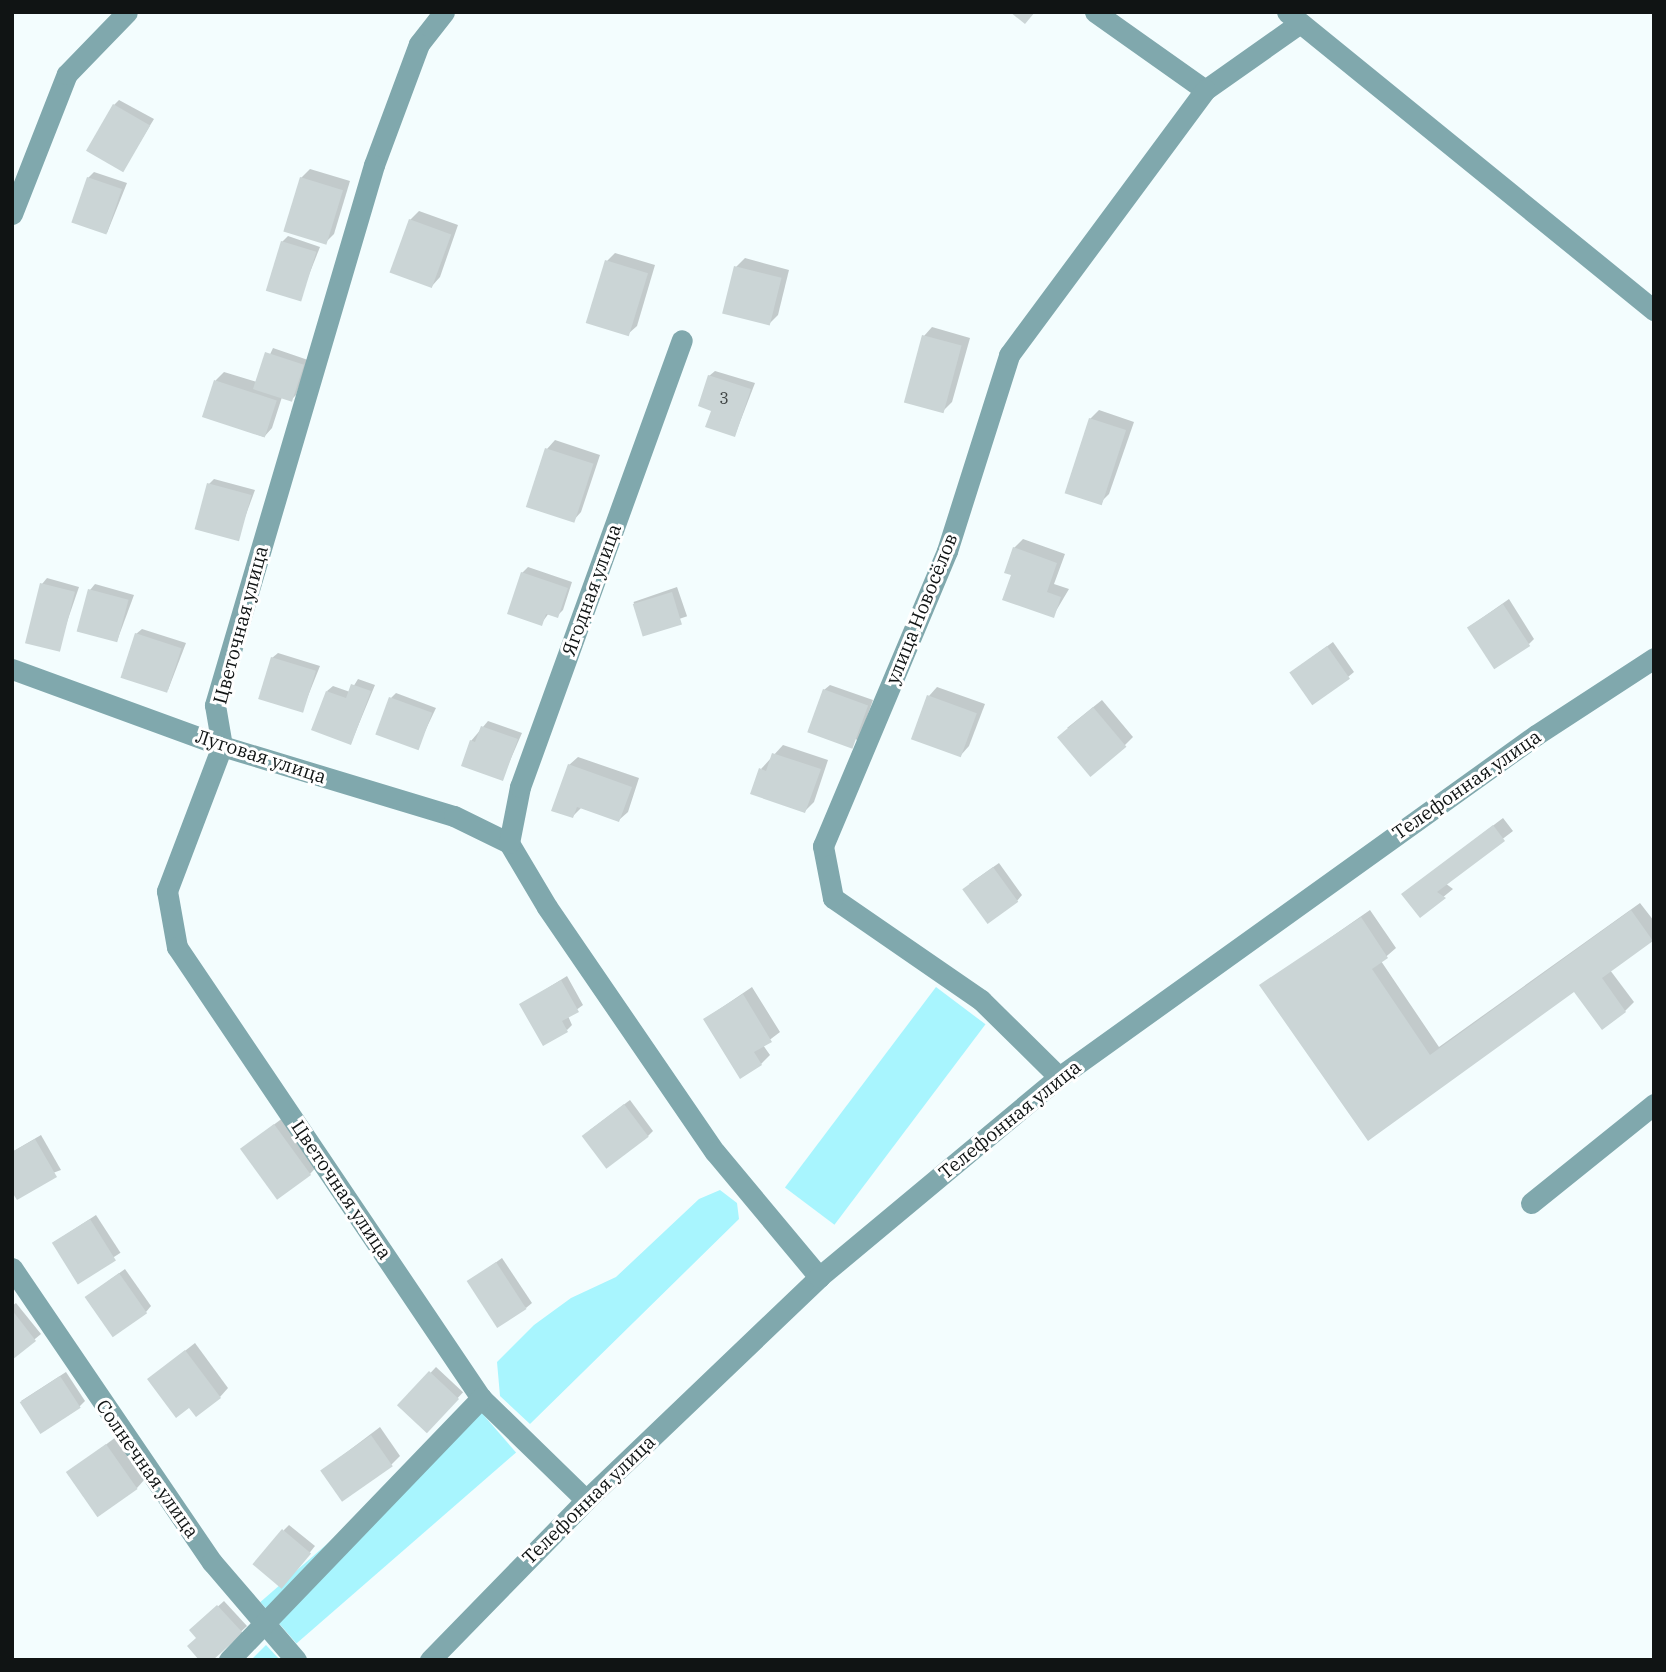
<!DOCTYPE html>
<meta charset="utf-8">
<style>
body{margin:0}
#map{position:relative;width:1666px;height:1672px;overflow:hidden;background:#f3fdfe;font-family:"IBM Plex Serif",serif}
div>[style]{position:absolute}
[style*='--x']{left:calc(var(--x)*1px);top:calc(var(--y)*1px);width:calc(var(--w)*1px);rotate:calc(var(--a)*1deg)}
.green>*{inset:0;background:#a8f5fe;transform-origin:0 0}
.shadow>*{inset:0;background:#0003;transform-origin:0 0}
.building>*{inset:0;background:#cbd5d6;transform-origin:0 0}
.minor>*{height:21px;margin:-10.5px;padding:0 10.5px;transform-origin:10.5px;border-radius:10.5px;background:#80a8ad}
span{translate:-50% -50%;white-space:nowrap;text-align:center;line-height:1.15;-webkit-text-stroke:6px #fff;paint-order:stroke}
.number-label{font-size:16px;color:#3f4444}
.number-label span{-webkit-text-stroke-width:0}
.street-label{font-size:19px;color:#101414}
.frame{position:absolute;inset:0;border:14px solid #101414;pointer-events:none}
</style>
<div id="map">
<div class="green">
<div style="left:936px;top:987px;width:62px;height:251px;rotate:37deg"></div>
<div style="clip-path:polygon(720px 1190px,737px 1203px,739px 1219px,530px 1424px,500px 1396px,497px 1362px,534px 1325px,571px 1298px,616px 1277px,699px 1199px)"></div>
<div style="left:480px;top:1411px;width:55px;height:291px;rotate:49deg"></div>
<div style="clip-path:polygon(266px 1645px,280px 1660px,251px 1660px)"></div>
</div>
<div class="shadow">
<div style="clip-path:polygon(119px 100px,154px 119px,123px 170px,114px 105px)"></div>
<div style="clip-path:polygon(310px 169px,350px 181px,334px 234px,326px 242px,301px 178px)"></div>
<div style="clip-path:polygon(94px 172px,127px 183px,107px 233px,88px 178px)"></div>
<div style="clip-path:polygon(419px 211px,458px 225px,440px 277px,432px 286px,410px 220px)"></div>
<div style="clip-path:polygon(288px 236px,320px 247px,299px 300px,282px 242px)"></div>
<div style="clip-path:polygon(615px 253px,655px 265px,637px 326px,628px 334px,607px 261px)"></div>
<div style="clip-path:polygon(745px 258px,789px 270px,778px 315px,769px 324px,736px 267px)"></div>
<div style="clip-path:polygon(932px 327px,970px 338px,952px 402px,943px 411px,924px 336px)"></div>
<div style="clip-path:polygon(273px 348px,308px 360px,296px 395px,291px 400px,282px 397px,272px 428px,264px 437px,203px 416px,216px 380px,224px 372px,257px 382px)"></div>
<div style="clip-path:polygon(715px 371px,755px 383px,735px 435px,713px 409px,709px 376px)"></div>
<div style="clip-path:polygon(1099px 410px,1134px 422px,1109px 494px,1100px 503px,1090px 419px)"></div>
<div style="clip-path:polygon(555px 440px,600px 455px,581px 512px,573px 521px,547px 449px)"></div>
<div style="clip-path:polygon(214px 479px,255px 490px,237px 539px,209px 484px)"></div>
<div style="clip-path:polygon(1023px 539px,1065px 554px,1054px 584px,1069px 589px,1053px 616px,1013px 574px,1014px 548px)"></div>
<div style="clip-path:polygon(528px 567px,572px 582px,563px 610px,557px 616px,549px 613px,541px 624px,522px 573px)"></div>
<div style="clip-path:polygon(47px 578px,79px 587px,57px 651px,42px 584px)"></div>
<div style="clip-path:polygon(95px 584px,134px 595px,117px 641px,90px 590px)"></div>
<div style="left:677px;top:587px;width:31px;height:46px;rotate:71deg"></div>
<div style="clip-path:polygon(1509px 599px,1534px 639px,1529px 644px,1469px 627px)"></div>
<div style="clip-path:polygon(142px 629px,186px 643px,168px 690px,136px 634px)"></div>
<div style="clip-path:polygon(1333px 642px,1354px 672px,1348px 677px,1297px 668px)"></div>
<div style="clip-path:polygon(278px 653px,320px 666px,302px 711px,272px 658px)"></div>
<div style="clip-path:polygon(358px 679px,375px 685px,351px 743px,327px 691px,333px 686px,350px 692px)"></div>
<div style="clip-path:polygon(830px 685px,873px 700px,858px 742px,824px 690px)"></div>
<div style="clip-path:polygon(937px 687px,985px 704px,969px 746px,961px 755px,929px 696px)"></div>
<div style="clip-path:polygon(396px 693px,436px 708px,417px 748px,391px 698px)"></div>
<div style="clip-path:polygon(1102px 700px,1133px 737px,1124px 746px,1067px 728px)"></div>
<div style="clip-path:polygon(488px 721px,522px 733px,502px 779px,471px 741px)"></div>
<div style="clip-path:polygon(783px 745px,828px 760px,814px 802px,805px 811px,761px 769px)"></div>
<div style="clip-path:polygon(578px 757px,639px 778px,628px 812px,619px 820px,582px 807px,573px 816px,569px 765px)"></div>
<div style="clip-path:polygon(1503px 818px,1513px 831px,1445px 883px,1453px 889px,1420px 916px,1403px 894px)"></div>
<div style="clip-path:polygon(999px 863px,1022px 895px,1017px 901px,969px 884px)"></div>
<div style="clip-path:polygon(1640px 903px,1654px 921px,1654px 938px,1610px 970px,1634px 1002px,1625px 1011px,1602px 1027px,1575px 989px,1368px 1138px,1261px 986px,1370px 910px,1396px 948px,1381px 961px,1439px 1047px)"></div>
<div style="clip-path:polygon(567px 976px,583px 1005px,568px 1016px,572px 1025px,567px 1030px,522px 1004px)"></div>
<div style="clip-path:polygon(752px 987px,780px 1032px,763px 1045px,770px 1055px,761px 1064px,705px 1019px)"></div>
<div style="clip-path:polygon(630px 1100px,653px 1131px,648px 1136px,590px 1130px)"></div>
<div style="clip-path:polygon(284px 1117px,318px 1165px,310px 1174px,243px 1148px)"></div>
<div style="clip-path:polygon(41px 1135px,61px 1170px,12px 1188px,12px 1152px)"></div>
<div style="left:96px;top:1215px;width:45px;height:50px;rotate:57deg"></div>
<div style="clip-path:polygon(502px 1258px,532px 1303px,526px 1308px,470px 1281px)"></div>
<div style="clip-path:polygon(125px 1269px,151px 1306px,146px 1312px,86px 1297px)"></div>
<div style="clip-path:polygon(16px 1303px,41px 1334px,12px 1358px,12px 1306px)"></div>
<div style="clip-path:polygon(195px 1343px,228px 1388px,220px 1397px,149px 1379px)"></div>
<div style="left:436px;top:1367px;width:37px;height:53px;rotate:43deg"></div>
<div style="clip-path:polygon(66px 1372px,85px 1401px,79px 1407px,21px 1401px)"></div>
<div style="clip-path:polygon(380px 1427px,400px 1456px,391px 1465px,322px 1471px)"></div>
<div style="clip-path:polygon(116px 1437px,145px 1479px,137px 1488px,68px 1473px)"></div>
<div style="clip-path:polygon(289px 1525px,315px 1546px,287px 1581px,284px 1530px)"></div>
<div style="clip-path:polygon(224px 1601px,247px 1626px,211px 1660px,192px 1630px)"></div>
</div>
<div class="building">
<div style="clip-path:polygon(1010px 12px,1035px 12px,1025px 24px)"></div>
<div style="left:113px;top:104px;width:43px;height:54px;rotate:30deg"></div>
<div style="left:87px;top:177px;width:37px;height:48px;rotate:19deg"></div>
<div style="left:300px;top:177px;width:45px;height:57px;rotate:17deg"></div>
<div style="left:409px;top:219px;width:45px;height:57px;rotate:20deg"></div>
<div style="left:281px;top:241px;width:37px;height:52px;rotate:17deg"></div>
<div style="left:605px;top:260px;width:45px;height:66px;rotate:17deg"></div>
<div style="left:734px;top:266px;width:49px;height:49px;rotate:14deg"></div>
<div style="left:922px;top:335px;width:41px;height:70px;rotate:15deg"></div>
<div style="left:265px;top:352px;width:41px;height:39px;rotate:18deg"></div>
<div style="clip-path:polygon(708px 375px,751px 389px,735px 437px,705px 427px,711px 411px,698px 406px)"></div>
<div style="left:214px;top:380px;width:66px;height:39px;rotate:18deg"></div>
<div style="left:1089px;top:418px;width:39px;height:79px;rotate:18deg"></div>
<div style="left:545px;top:448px;width:51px;height:62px;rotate:18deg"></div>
<div style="left:207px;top:483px;width:46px;height:48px;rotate:15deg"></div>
<div style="clip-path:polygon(1013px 547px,1057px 563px,1047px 592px,1061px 597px,1054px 618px,1002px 600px,1011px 575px,1004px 573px)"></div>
<div style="clip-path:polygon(521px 572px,568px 588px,558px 618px,546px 614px,542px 626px,507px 614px)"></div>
<div style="left:40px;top:583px;width:36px;height:62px;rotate:14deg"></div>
<div style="left:88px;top:589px;width:42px;height:44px;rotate:15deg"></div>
<div style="left:672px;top:592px;width:34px;height:41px;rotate:73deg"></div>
<div style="left:1503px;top:604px;width:50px;height:43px;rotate:57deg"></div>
<div style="left:135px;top:633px;width:49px;height:47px;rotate:18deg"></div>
<div style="left:1327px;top:646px;width:40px;height:46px;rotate:55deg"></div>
<div style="left:271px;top:657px;width:47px;height:44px;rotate:17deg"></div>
<div style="clip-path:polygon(351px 684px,371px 691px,351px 745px,311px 730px,326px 691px,346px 698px)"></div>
<div style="left:823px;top:689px;width:48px;height:46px;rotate:20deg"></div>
<div style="left:927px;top:695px;width:53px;height:47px;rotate:20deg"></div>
<div style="left:389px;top:697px;width:46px;height:40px;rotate:20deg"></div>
<div style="left:1093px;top:707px;width:52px;height:47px;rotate:50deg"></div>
<div style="clip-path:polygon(481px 726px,518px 739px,503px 781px,461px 766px,470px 740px,475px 742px)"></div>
<div style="clip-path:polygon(772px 753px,821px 769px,805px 813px,750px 794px,759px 768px,766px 771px)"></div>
<div style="clip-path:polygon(568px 764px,632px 787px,619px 822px,577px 807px,573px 818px,551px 811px)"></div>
<div style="clip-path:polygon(1493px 825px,1505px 841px,1437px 892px,1446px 898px,1420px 918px,1401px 894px)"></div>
<div style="left:993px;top:867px;width:43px;height:38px;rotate:54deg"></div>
<div style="clip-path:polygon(1631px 910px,1653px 941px,1602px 978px,1626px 1012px,1602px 1030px,1574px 992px,1368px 1141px,1259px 985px,1361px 917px,1388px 958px,1372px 969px,1430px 1055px)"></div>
<div style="clip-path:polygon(561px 980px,579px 1012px,562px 1021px,568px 1032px,543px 1046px,519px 1004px)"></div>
<div style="clip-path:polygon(743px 994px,772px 1042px,754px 1052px,762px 1065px,740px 1079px,703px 1019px)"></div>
<div style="left:624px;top:1104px;width:41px;height:53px;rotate:53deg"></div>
<div style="left:274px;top:1124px;width:63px;height:42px;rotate:54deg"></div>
<div style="clip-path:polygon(35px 1139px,57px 1177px,17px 1200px,12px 1192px,12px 1152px)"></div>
<div style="left:90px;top:1219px;width:49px;height:45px;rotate:58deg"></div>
<div style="left:496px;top:1262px;width:56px;height:35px;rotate:57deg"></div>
<div style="left:119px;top:1273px;width:49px;height:42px;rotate:55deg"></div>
<div style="clip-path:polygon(12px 1310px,36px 1341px,12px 1360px)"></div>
<div style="clip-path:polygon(185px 1350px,221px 1398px,196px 1417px,189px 1408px,176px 1418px,147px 1379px)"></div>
<div style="left:429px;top:1371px;width:41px;height:47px;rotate:43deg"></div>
<div style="left:60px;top:1376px;width:38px;height:48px;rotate:57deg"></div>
<div style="left:371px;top:1435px;width:38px;height:62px;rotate:55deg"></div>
<div style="left:106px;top:1444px;width:55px;height:49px;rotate:55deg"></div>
<div style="left:282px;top:1529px;width:38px;height:46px;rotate:40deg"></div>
<div style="clip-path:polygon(217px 1605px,243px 1633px,213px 1660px,199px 1660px,187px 1646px,196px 1638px,189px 1630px)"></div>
</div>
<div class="minor">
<div style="--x:444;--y:12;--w:41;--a:128"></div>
<div style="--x:419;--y:44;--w:129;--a:110.4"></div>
<div style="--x:374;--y:165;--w:563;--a:106.41"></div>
<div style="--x:215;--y:705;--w:42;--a:80.3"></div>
<div style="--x:222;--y:746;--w:155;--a:110.8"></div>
<div style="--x:167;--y:891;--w:57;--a:79.9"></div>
<div style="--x:177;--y:947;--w:544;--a:56.02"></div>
<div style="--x:481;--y:1398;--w:146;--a:44.2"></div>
<div style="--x:1095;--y:12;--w:135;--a:35.3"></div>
<div style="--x:1205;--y:90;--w:116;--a:-35.2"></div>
<div style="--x:1287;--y:12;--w:473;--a:39.1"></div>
<div style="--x:12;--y:214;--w:150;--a:-68.6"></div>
<div style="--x:67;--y:74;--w:86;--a:-45.9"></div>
<div style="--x:12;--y:669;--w:224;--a:20.1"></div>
<div style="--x:222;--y:746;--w:242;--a:16.8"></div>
<div style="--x:454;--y:816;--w:61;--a:26.1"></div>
<div style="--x:509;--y:843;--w:74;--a:59.3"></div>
<div style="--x:547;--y:907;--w:297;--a:55.6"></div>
<div style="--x:715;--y:1152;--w:163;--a:50.2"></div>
<div style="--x:509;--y:843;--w:57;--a:-78.9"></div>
<div style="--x:520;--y:787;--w:475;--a:-70.1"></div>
<div style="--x:1059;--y:1077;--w:110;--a:-135.4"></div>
<div style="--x:981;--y:1000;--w:180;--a:-145.4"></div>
<div style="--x:833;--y:898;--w:53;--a:-100.9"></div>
<div style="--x:823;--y:846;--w:320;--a:-67.2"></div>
<div style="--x:947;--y:551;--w:206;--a:-72.4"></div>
<div style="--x:1009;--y:355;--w:330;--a:-53.5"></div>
<div style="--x:1531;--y:1203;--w:158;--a:-38.8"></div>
<div style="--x:12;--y:1268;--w:356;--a:55.8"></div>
<div style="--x:212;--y:1562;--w:129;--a:49.4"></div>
<div style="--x:229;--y:1660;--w:364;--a:-46.1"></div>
<div style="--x:430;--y:1660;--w:223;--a:-45.7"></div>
<div style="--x:586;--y:1500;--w:323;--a:-43.7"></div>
<div style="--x:819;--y:1277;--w:312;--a:-39.8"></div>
<div style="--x:1059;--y:1077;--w:587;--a:-35.64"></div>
<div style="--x:1536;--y:735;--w:141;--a:-33.1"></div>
</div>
<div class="number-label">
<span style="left:724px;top:398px">3</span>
</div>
<div class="street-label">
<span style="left:592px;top:590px;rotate:-70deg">Ягодная улица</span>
<span style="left:922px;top:609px;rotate:-68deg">улица Новосёлов</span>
<span style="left:241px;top:625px;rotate:-75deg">Цветочная улица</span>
<span style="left:261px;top:757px;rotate:18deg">Луговая улица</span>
<span style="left:1467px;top:785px;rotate:-35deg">Телефонная улица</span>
<span style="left:1010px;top:1120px;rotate:-39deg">Телефонная улица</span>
<span style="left:341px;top:1190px;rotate:56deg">Цветочная улица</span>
<span style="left:147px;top:1469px;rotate:55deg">Солнечная улица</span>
<span style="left:589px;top:1500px;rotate:-44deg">Телефонная улица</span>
</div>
<div class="frame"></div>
</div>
